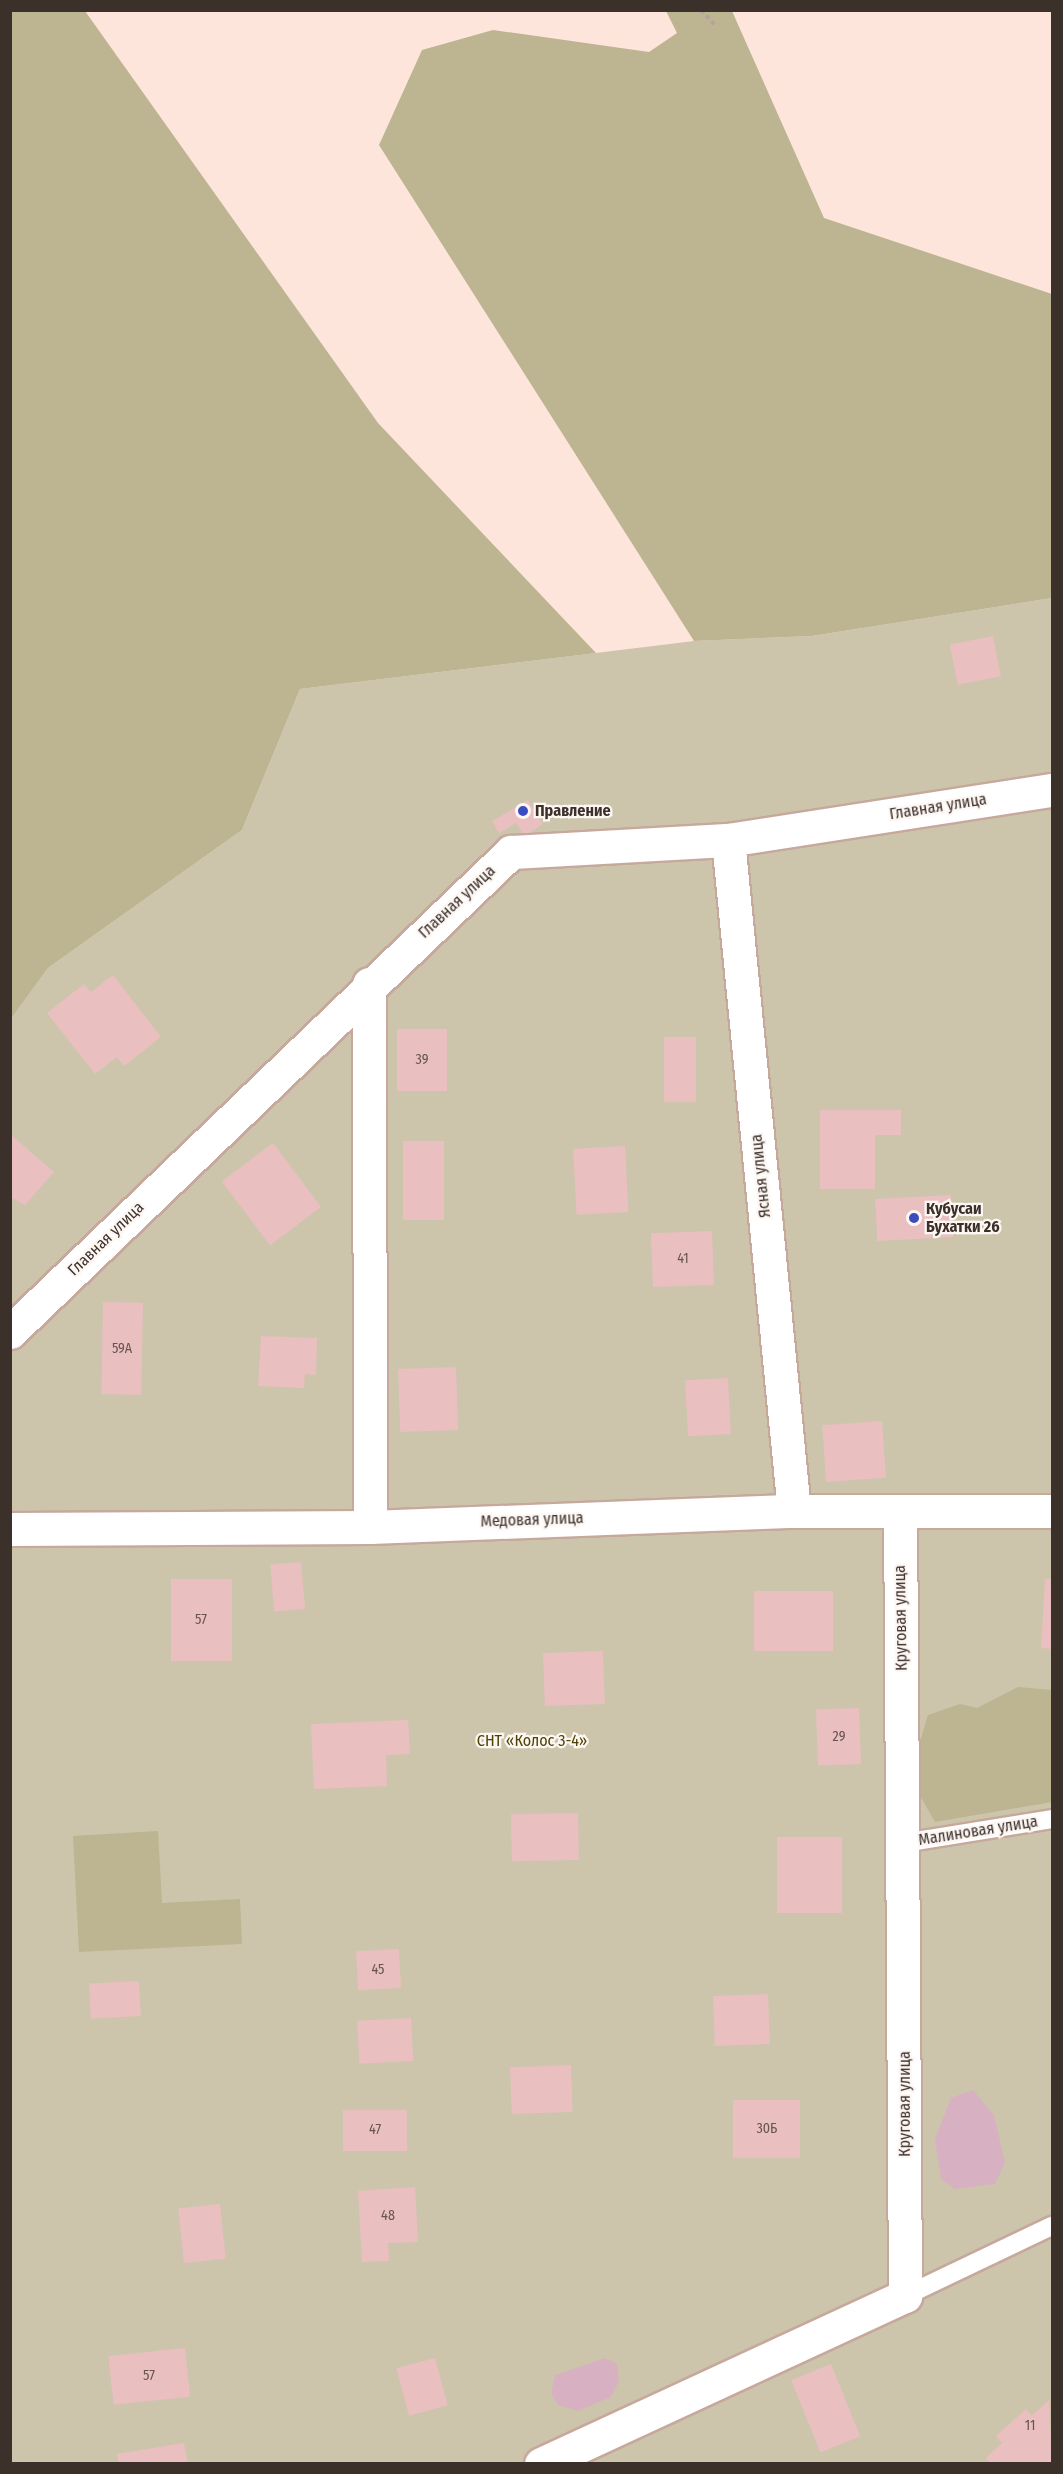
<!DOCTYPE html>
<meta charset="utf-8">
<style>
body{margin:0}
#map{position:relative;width:1063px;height:2474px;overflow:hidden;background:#fee5db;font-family:"Fira Sans Condensed",sans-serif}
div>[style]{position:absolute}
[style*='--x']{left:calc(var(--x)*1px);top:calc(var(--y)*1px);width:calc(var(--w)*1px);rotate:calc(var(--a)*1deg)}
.green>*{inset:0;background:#ccc5ab}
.forest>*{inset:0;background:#bdb491}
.water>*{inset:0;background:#d7b1c2}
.building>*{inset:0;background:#e9bfc0;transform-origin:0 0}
.path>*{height:4px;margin-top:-2px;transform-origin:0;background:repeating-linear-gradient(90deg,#b7a39b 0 4.5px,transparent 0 7.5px)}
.roads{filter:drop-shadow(2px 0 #c6a89c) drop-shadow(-2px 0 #c6a89c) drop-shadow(0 2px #c6a89c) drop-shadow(0 -2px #c6a89c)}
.service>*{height:18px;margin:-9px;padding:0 9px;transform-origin:9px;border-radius:9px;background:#fff}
.minor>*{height:33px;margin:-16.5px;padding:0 16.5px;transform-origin:16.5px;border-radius:16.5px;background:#fff}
.dots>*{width:16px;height:16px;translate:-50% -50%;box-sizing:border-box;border:3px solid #fdf7f4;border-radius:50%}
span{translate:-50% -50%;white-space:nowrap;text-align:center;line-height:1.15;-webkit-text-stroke:4.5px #fdf7f4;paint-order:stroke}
.number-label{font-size:14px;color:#675450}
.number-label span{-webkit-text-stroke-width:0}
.street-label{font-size:16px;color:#3c302b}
.poi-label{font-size:16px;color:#3c302b;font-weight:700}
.left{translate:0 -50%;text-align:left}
.park-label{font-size:16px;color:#504200}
.frame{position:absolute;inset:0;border:12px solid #3c302b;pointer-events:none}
</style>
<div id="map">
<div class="green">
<div style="clip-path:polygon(1052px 598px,1052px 2463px,11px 2464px,11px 1019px,48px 968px,242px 830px,300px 689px,694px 641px,812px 636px)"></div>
</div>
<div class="forest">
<div style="clip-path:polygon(11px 10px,85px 11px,378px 423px,596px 653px,300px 689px,242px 830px,48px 968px,11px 1019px)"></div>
<div style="clip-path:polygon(666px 11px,732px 11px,824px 218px,1052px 294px,1052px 598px,812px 636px,694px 641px,379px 145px,422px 50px,493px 30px,649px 52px,677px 33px)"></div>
<div style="clip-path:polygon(1018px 1687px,1052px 1690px,1052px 1802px,935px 1822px,918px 1792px,918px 1748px,928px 1715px,960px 1704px,977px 1708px)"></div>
<div style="clip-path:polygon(158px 1831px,162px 1903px,240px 1899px,242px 1944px,79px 1952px,73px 1836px)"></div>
</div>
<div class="water">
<div style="clip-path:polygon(973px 2090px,994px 2115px,1005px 2163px,995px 2184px,955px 2189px,941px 2179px,935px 2139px,951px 2098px)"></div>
<div style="clip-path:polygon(605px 2358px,617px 2364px,619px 2381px,611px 2397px,578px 2411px,558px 2405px,551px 2393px,555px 2375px)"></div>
</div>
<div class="building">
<div style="left:993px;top:636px;width:41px;height:44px;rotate:79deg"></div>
<div style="clip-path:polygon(528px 800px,543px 824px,524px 836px,516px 823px,499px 833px,492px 821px)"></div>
<div style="clip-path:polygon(113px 975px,161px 1037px,124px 1066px,117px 1057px,95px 1074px,47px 1013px,84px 984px,91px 992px)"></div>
<div style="left:397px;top:1029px;width:50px;height:62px"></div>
<div style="left:664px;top:1037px;width:32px;height:65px"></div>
<div style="clip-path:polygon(820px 1110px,901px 1110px,901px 1135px,875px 1135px,875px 1189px,820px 1189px)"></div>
<div style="clip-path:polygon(10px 1134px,54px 1172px,25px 1205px,10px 1197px)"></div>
<div style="left:403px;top:1141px;width:41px;height:79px"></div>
<div style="left:273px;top:1143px;width:80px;height:64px;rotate:53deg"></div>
<div style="left:625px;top:1146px;width:66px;height:52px;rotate:87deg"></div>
<div style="left:951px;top:1195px;width:42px;height:76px;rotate:87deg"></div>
<div style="left:712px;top:1231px;width:54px;height:61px;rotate:88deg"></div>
<div style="left:103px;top:1302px;width:40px;height:92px;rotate:1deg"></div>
<div style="clip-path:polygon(261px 1336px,317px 1338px,316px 1375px,305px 1374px,304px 1388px,258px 1386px)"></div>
<div style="left:456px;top:1367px;width:63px;height:58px;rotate:88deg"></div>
<div style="left:728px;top:1378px;width:56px;height:43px;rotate:87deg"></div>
<div style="left:882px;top:1421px;width:57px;height:60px;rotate:86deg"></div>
<div style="left:301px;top:1562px;width:47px;height:31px;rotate:85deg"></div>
<div style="left:171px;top:1579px;width:61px;height:82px"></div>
<div style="clip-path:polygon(1045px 1579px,1052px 1579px,1052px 1649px,1041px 1648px)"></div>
<div style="left:754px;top:1591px;width:79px;height:60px"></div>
<div style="left:603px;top:1651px;width:53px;height:60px;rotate:88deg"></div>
<div style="left:859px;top:1708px;width:56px;height:43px;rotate:88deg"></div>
<div style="clip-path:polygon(408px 1720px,410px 1754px,386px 1755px,387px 1786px,314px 1789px,311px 1724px)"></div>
<div style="left:578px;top:1813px;width:47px;height:67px;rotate:89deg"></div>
<div style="left:842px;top:1837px;width:76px;height:65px;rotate:90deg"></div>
<div style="left:399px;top:1949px;width:39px;height:43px;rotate:87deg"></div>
<div style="left:139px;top:1981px;width:35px;height:50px;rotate:87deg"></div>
<div style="left:768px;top:1994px;width:50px;height:55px;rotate:88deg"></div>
<div style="left:411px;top:2018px;width:43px;height:54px;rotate:87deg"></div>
<div style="left:571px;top:2065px;width:47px;height:61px;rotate:88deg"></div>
<div style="left:733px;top:2100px;width:67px;height:58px"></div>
<div style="left:343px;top:2110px;width:64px;height:41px"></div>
<div style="clip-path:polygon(415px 2187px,418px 2242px,388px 2243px,389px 2261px,362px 2262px,358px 2191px)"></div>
<div style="left:220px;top:2204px;width:55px;height:42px;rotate:84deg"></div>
<div style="left:185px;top:2348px;width:49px;height:77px;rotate:84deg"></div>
<div style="left:435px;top:2358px;width:49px;height:40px;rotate:75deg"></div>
<div style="left:831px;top:2364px;width:78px;height:43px;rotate:68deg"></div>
<div style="clip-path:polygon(1049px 2400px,1052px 2464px,991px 2464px,986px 2458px,1002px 2443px,996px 2436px,1026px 2409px,1032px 2416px)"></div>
<div style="clip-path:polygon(184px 2443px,188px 2464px,119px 2464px,117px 2454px)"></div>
</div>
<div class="path">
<div style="--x:701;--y:10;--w:21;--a:47"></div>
</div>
<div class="roads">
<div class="service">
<div style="--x:904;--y:1843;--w:150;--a:-9.2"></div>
<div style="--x:905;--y:2296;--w:163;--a:-25.5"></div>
</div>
<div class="minor">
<div style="--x:728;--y:840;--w:674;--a:84.38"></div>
<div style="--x:369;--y:984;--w:543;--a:89.89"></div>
<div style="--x:10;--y:1332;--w:694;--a:-43.77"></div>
<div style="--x:511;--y:852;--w:217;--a:-3.2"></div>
<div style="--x:728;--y:840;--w:328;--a:-8.8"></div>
<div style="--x:10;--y:1529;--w:360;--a:-0.3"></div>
<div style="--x:370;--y:1527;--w:424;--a:-2.2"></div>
<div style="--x:794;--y:1511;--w:258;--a:0"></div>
<div style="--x:541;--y:2464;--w:401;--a:-24.8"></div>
<div style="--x:905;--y:2296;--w:785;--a:-90.36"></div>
</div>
</div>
<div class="dots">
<div style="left:523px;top:811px;background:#3b4cbf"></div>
<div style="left:914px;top:1218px;background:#3b4cbf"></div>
</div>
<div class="number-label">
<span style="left:422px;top:1060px">39</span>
<span style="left:683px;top:1259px">41</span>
<span style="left:122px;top:1349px">59А</span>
<span style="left:201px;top:1620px">57</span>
<span style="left:839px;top:1737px">29</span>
<span style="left:378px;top:1970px">45</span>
<span style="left:767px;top:2129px">30Б</span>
<span style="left:375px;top:2130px">47</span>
<span style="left:388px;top:2216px">48</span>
<span style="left:149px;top:2376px">57</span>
<span style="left:1030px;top:2426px">11</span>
</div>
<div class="street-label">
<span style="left:938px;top:807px;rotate:-9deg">Главная улица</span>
<span style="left:457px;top:902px;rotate:-43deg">Главная улица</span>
<span style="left:761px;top:1176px;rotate:-96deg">Ясная улица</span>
<span style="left:106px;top:1239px;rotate:-44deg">Главная улица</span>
<span style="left:532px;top:1520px;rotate:-2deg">Медовая улица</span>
<span style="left:901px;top:1618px;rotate:-91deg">Круговая улица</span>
<span style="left:978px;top:1831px;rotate:-9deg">Малиновая улица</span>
<span style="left:905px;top:2104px;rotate:-90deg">Круговая улица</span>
</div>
<div class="poi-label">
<span class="left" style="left:535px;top:811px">Правление</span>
<span class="left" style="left:926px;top:1218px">Кубусаи<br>Бухатки 26</span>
</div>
<div class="park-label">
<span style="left:532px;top:1741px">СНТ «Колос 3-4»</span>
</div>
<div class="frame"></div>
</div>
